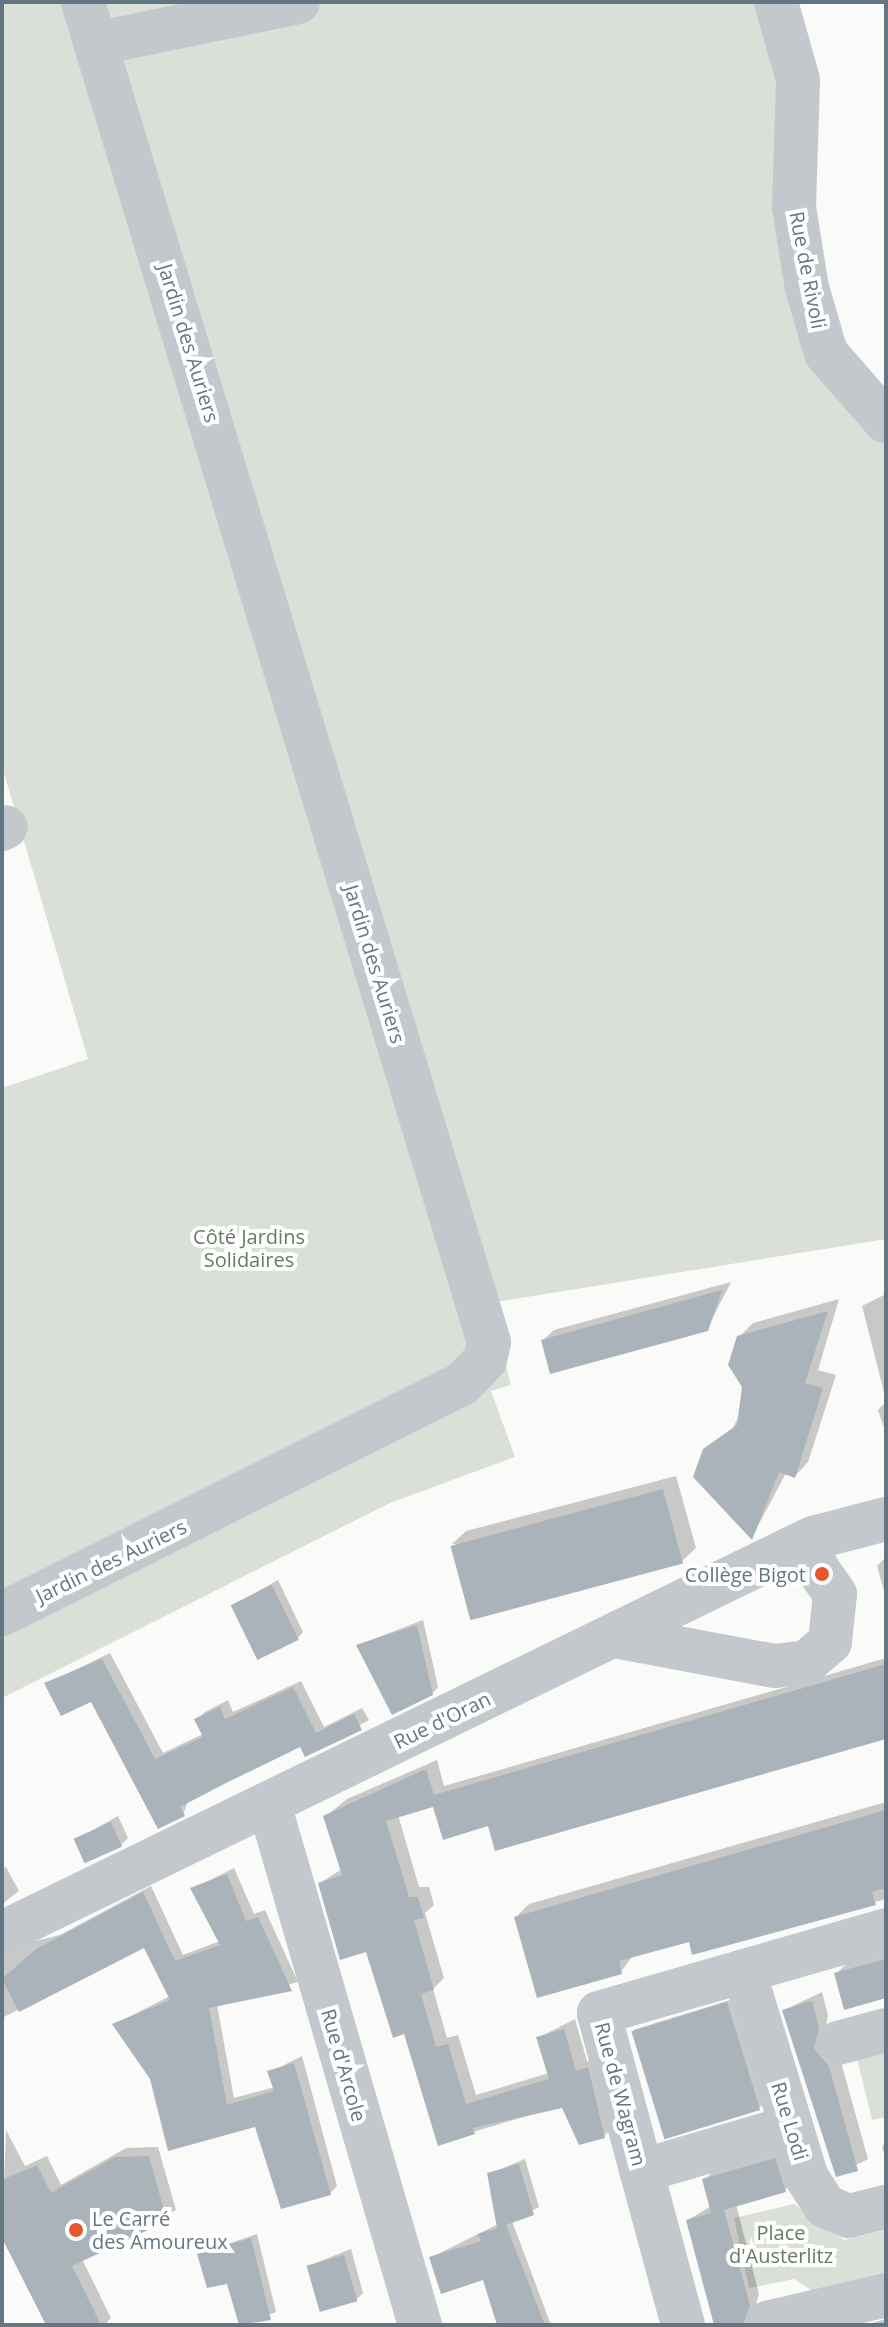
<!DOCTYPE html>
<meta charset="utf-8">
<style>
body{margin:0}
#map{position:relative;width:888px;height:2327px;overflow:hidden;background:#fafaf8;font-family:"Open Sans",sans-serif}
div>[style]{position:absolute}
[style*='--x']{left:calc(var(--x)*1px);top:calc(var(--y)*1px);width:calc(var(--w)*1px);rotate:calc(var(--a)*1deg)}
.green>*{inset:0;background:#dadfd7}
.shadow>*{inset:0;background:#0003}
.building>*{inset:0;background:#aab3b9;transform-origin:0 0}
.minor>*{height:44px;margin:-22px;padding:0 22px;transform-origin:22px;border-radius:22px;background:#c3c8cc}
.dots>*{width:22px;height:22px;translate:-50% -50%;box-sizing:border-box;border:4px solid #fff;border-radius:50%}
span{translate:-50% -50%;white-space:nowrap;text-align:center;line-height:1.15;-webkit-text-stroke:8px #fff;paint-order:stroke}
.street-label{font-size:20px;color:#657683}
.park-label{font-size:20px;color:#687a64}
.poi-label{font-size:20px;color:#657683}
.right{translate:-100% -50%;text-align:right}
.left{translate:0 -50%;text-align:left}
.frame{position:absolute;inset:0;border:4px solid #657683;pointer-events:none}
</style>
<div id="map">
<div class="green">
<div style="clip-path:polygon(2px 2px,758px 2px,784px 120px,782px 229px,886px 443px,886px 1239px,490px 1303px,511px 1385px,491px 1391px,515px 1457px,390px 1503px,2px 1698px,2px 1088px,88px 1059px,2px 766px)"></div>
<div style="clip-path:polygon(886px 2052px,886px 2117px,872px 2120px,857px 2059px)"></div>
<div style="clip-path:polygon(794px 2204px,844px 2240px,886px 2230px,886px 2280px,822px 2297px,794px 2279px,749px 2288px,734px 2218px)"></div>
</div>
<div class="shadow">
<div style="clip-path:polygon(731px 1282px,707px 1329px,543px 1340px,554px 1330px)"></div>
<div style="clip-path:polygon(886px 1294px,886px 1400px,862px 1306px)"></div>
<div style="clip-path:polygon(839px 1299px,818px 1370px,836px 1375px,808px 1462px,795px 1476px,786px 1473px,752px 1537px,704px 1450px,732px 1430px,744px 1405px,739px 1337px,753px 1323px)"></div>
<div style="clip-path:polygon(886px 1402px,886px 1428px,884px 1428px,878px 1410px)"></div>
<div style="clip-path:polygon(676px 1476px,696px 1548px,682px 1561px,452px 1544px,466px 1531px)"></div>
<div style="clip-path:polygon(886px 1557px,886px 1598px,877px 1566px)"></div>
<div style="clip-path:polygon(278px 1580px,303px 1632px,298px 1638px,233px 1605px)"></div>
<div style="clip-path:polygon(423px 1620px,438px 1687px,432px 1694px,358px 1645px)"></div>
<div style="clip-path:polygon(110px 1653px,163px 1753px,203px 1734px,197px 1719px,205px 1712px,228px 1700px,233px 1712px,301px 1681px,324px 1727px,362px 1708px,369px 1720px,306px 1755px,301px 1744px,188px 1801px,183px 1815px,92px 1699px,46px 1684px)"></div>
<div style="clip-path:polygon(886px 1658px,886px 1737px,489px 1823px,434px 1804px,398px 1815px,419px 1887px,429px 1887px,434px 1905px,425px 1913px,444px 1978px,433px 1989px,447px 2038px,458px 2035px,476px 2095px,549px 2073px,538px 2038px,575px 2019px,587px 2061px,598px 2058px,615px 2125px,604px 2136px,563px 2105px,473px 2132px,405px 2032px,368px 1950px,320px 1883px,342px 1869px,325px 1817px,347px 1799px,437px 1760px,444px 1786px)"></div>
<div style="clip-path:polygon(886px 1802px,886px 1899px,694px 1952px,690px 1939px,633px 1955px,621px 1972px,516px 1917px,529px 1904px)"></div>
<div style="clip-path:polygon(118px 1816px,128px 1838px,121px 1845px,77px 1839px)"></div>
<div style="clip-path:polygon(6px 1867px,19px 1891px,2px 1904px,2px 1869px)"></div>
<div style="clip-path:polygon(234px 1868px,254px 1914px,265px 1910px,298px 1982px,217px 2005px,234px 2098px,275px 2087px,270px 2072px,302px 2056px,337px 2186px,330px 2193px,257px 2124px,152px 2078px,115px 2024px,170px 1996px,145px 1945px,2px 2018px,2px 1949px,60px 1935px,151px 1886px,183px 1955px,220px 1941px,192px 1889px)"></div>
<div style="clip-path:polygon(886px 1952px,886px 1996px,836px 1974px,847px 1963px)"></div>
<div style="clip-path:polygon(822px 1992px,828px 2016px,823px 2038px,839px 2055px,868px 2159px,837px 2175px,784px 2010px)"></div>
<div style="clip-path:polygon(730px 2000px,762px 2105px,759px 2108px,633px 2030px)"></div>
<div style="clip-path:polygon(6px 2130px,25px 2166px,47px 2156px,61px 2185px,126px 2148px,158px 2147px,176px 2210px,82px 2259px,111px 2318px,104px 2325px,48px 2325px,2px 2238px)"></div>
<div style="clip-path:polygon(886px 2142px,886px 2161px,882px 2147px)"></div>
<div style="clip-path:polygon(785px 2149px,796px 2179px,785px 2190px,736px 2204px,759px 2294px,752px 2318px,759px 2325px,717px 2325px,688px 2220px,711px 2206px,705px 2180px,715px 2169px)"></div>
<div style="clip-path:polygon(525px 2159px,539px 2207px,512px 2221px,551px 2325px,499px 2325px,485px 2278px,432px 2257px,498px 2224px,489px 2174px)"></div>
<div style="clip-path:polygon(257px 2234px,276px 2312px,241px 2325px,228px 2281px,199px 2254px)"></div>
<div style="clip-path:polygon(351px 2249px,363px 2293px,356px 2300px,308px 2266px)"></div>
<div style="clip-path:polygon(886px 2319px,886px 2325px,865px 2325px)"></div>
</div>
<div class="building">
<div style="clip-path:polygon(722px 1290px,708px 1331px,550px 1374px,541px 1340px)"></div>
<div style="clip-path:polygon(828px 1311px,805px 1383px,823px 1388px,795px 1478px,779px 1472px,752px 1540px,693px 1477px,703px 1449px,737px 1425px,742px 1387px,728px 1365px,737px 1336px)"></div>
<div style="left:663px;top:1489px;width:77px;height:220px;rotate:75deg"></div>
<div style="left:272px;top:1585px;width:61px;height:46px;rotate:64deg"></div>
<div style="clip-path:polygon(417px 1625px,433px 1695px,392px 1715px,356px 1645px)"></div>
<div style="clip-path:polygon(102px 1659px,155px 1759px,203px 1737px,194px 1719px,220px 1707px,225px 1719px,293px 1687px,316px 1733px,354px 1714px,362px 1730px,305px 1757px,300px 1747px,226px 1783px,180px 1807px,185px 1816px,158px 1829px,91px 1702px,61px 1716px,44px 1683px)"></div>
<div style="clip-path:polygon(886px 1664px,886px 1739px,495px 1851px,488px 1826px,443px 1840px,433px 1807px,386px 1821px,409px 1897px,418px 1897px,424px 1918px,414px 1920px,434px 1990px,421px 1994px,436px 2047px,448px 2044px,466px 2104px,549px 2079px,536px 2037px,564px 2029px,576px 2071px,588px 2067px,605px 2138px,579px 2145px,562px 2108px,473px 2128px,475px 2134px,438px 2146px,404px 2034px,393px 2038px,366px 1952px,340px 1960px,318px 1883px,342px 1875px,323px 1816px,426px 1769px,434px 1795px)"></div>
<div style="clip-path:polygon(886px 1810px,886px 1888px,872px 1892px,876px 1905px,692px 1955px,689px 1942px,619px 1961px,622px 1974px,537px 1998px,514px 1917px)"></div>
<div style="left:111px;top:1822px;width:27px;height:41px;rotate:66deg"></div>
<div style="clip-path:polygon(227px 1874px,246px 1921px,258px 1917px,292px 1991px,209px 2008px,227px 2105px,274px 2091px,267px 2071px,294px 2063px,331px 2195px,281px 2209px,255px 2127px,168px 2151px,150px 2079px,112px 2024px,170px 2000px,144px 1948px,19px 2012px,2px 1979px,36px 1949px,143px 1892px,175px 1961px,220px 1945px,190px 1888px)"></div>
<div style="clip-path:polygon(886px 1959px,886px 1998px,844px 2010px,834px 1973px)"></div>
<div style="clip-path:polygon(812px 2001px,819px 2028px,814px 2049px,829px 2066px,858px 2171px,836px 2177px,782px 2010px)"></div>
<div style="left:727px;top:2002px;width:113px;height:100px;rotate:73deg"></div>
<div style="clip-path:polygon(149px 2156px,167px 2221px,72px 2266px,101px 2325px,46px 2325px,2px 2238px,2px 2180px,37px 2165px,51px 2193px,115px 2157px)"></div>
<div style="clip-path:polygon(775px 2158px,786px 2192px,724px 2210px,750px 2305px,743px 2325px,714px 2325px,686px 2220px,711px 2213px,702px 2179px)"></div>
<div style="clip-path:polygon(519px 2164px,534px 2215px,506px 2225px,545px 2325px,497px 2325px,483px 2280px,441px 2294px,429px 2257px,481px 2241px,478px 2234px,497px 2228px,487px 2173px)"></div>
<div style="clip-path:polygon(251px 2238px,271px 2320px,239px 2325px,227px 2284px,207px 2288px,197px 2254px)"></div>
<div style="left:344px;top:2255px;width:48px;height:39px;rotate:74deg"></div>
</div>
<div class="minor">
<div style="--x:776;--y:2;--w:81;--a:74.2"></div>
<div style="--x:798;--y:80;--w:127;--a:91.8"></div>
<div style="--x:794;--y:207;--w:82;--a:80.9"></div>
<div style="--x:807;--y:288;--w:68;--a:73.7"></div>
<div style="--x:826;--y:353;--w:91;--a:49"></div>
<div style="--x:99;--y:43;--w:203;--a:-11.6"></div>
<div style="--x:2;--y:829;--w:4;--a:-27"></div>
<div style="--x:2;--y:1614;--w:514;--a:-26.57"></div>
<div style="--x:462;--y:1384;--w:33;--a:-46"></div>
<div style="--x:485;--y:1360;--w:18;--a:-77"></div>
<div style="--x:489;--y:1342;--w:1400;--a:-106.86"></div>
<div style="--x:614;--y:1636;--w:164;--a:10.6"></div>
<div style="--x:775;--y:1666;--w:32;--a:-7"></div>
<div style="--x:807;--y:1662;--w:30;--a:-41"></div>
<div style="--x:830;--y:1642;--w:48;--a:-84.1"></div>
<div style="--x:835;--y:1594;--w:32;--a:-125"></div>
<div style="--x:817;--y:1568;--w:34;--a:-148"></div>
<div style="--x:269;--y:1804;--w:542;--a:73.84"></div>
<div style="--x:2;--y:1933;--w:902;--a:-25.97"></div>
<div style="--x:813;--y:1538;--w:75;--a:-14.6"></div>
<div style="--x:744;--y:1971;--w:216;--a:73.1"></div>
<div style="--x:807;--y:2178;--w:33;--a:57"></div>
<div style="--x:825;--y:2206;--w:26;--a:23"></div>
<div style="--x:849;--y:2216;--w:38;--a:-14"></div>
<div style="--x:838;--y:2043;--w:50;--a:-15.2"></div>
<div style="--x:641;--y:2171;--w:156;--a:-16.3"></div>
<div style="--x:767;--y:2323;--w:122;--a:-13.2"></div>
<div style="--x:683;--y:2325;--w:323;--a:-105.1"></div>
<div style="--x:599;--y:2013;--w:299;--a:-16.1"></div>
</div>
<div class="dots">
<div style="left:822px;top:1574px;background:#e4572e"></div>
<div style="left:76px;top:2230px;background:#e4572e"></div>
</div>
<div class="street-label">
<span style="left:808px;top:270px;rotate:79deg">Rue de Rivoli</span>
<span style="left:189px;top:343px;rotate:73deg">Jardin des Auriers</span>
<span style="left:375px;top:964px;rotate:73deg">Jardin des Auriers</span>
<span style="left:111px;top:1561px;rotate:-26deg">Jardin des Auriers</span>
<span style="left:442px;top:1720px;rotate:-26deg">Rue d'Oran</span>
<span style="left:344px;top:2065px;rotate:74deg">Rue d'Arcole</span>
<span style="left:621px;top:2094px;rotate:75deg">Rue de Wagram</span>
<span style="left:790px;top:2121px;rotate:73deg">Rue Lodi</span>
</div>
<div class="park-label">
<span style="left:249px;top:1248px">Côté Jardins<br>Solidaires</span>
<span style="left:781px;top:2244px">Place<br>d'Austerlitz</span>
</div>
<div class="poi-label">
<span class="right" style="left:806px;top:1574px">Collège Bigot</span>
<span class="left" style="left:92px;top:2230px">Le Carré<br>des Amoureux</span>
</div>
<div class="frame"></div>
</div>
